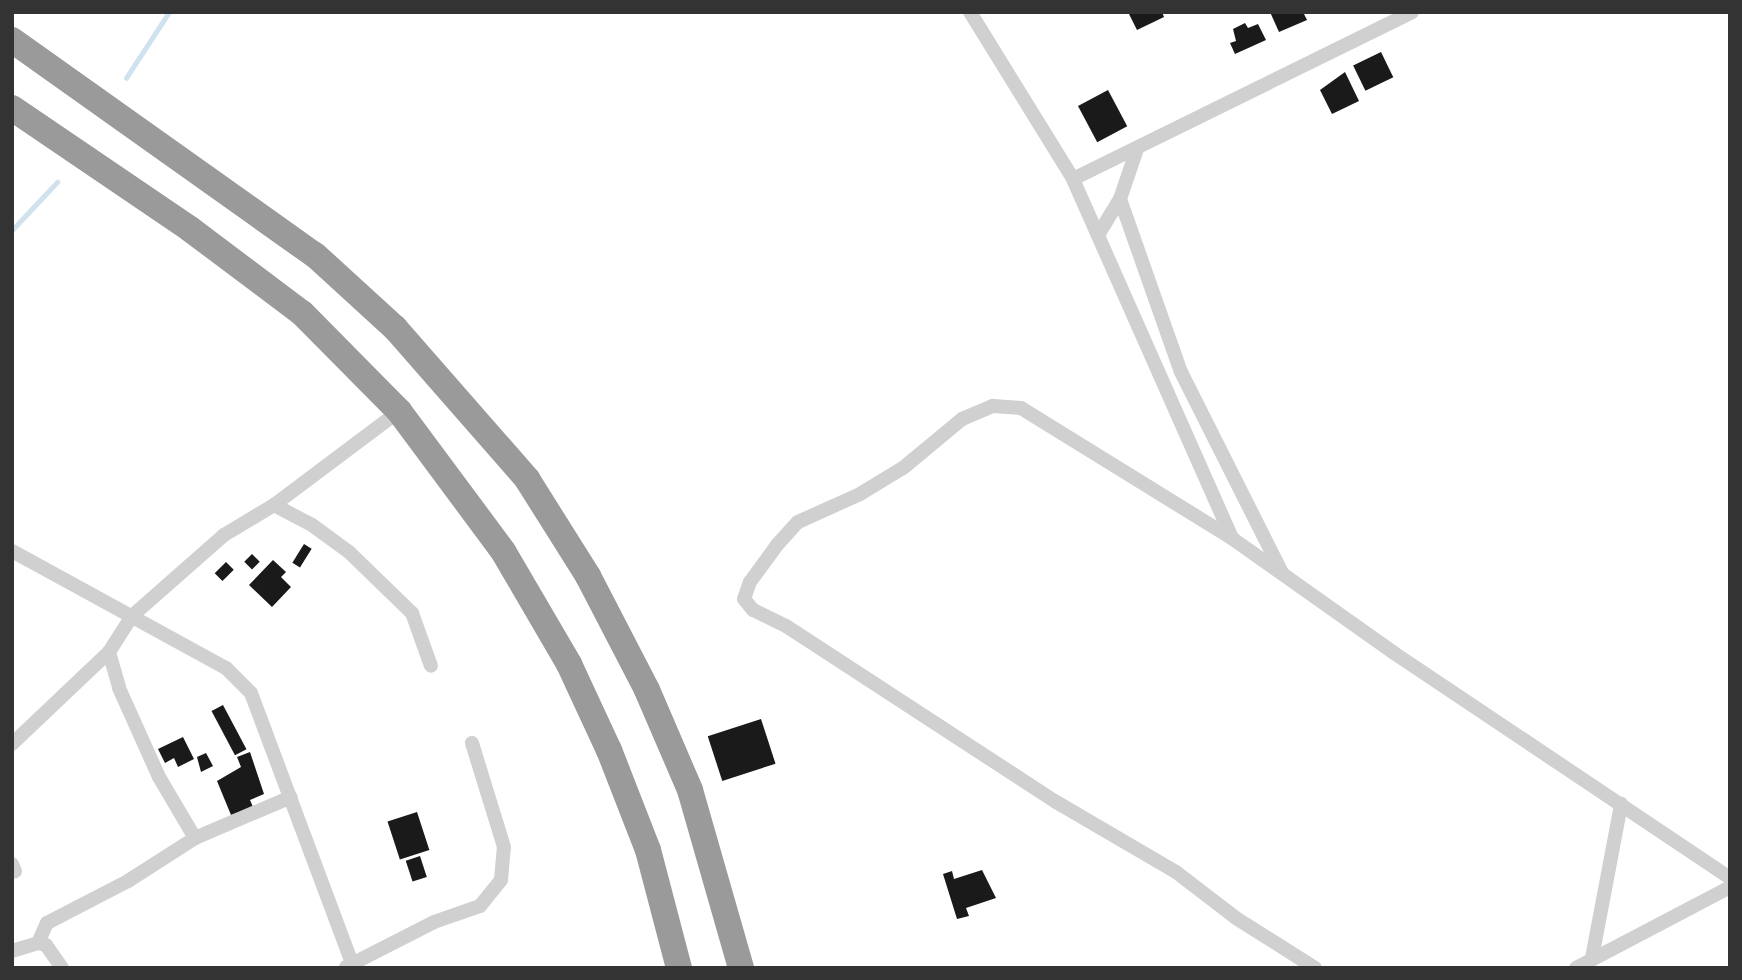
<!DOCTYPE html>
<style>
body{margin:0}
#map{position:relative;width:1742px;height:980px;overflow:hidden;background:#fff;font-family:Arial,sans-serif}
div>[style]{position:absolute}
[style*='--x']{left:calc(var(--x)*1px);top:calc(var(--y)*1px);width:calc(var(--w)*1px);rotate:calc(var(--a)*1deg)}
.stream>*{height:4.5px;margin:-2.25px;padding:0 2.25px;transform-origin:2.25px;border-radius:2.25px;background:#cfe2ee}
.building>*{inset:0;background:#1a1a1a;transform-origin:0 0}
.street>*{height:14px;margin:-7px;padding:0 7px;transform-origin:7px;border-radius:7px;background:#d0d0d0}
.highway>*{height:26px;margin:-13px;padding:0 13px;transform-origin:13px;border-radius:13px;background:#9a9a9a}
span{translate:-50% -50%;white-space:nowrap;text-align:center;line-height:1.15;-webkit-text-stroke:7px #fff;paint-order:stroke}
.frame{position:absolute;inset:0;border:14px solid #333;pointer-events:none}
</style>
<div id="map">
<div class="stream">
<div style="--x:126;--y:78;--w:79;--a:-56.9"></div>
<div style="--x:12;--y:230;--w:66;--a:-46.8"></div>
</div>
<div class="building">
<div style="clip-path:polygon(1128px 12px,1162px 12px,1164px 17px,1137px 30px)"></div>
<div style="clip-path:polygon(1270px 12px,1303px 12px,1307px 20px,1279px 32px)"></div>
<div style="clip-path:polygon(1245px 23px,1248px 28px,1258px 24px,1266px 40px,1235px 54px,1230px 43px,1236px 41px,1233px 29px)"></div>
<div style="left:1381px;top:52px;width:28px;height:31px;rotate:64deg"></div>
<div style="clip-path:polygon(1345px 72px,1359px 101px,1332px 114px,1320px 90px)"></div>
<div style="left:1108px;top:90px;width:41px;height:34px;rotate:62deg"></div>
<div style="left:304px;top:544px;width:9px;height:22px;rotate:32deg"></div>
<div style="left:252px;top:554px;width:11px;height:11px;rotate:45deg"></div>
<div style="clip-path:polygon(273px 560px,286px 572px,281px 577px,291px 587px,272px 607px,249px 585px)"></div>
<div style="left:226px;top:562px;width:11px;height:16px;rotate:45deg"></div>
<div style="left:223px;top:705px;width:50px;height:13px;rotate:62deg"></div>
<div style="left:761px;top:719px;width:47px;height:56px;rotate:72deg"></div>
<div style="clip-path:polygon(183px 737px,194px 759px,178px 767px,174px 758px,165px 763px,158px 749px)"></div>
<div style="clip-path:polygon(250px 752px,264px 794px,250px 800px,253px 807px,231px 815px,217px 781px,241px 767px,237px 757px)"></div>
<div style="clip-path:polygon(206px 753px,213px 766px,201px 772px,197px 757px)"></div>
<div style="left:417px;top:812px;width:40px;height:31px;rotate:72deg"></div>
<div style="left:420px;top:856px;width:22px;height:15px;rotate:72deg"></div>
<div style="clip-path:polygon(982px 870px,996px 898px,966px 908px,969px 916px,957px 919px,943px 874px,952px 871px,954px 879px)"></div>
</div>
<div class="street">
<div style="--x:970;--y:12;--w:196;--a:58.3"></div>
<div style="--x:1120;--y:199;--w:183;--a:70.6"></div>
<div style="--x:1181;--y:372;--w:225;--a:63.3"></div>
<div style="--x:1098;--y:235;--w:42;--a:-58.6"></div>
<div style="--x:1120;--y:199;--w:53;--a:-71.2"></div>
<div style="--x:274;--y:505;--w:156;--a:-36.9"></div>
<div style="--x:1232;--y:538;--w:393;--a:-113.9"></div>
<div style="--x:1073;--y:179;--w:378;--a:-26.2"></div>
<div style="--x:12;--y:551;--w:244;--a:28.7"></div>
<div style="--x:226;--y:668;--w:35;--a:45"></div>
<div style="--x:251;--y:693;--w:294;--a:69.5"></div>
<div style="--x:109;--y:652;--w:37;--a:74"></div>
<div style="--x:119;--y:688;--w:98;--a:65.8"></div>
<div style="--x:159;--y:777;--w:71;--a:59.5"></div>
<div style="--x:12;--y:744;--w:134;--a:-43.5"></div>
<div style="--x:109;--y:652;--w:43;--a:-57.4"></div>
<div style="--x:132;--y:616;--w:123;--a:-41.4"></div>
<div style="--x:224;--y:535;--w:58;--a:-31"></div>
<div style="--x:274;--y:505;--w:43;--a:27.8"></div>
<div style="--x:312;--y:525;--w:46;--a:36.1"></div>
<div style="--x:349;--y:552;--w:88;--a:44.1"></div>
<div style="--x:412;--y:613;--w:56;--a:70.3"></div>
<div style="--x:12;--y:864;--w:8;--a:67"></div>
<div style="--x:38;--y:943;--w:22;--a:-66"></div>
<div style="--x:47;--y:923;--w:91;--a:-27.4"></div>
<div style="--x:128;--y:881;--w:80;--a:-32.7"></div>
<div style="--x:195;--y:838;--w:104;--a:-23.1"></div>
<div style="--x:12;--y:951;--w:27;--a:-17"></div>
<div style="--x:38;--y:943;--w:8;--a:14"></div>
<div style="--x:46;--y:945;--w:28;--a:55"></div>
<div style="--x:1592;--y:958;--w:157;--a:-79.3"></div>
<div style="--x:346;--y:967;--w:99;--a:-27.1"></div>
<div style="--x:434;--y:922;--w:49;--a:-19.2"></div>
<div style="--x:480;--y:906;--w:33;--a:-51"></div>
<div style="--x:501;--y:880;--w:33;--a:-85"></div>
<div style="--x:504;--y:847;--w:109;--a:-107.1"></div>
<div style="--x:1315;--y:968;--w:93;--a:-147.7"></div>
<div style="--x:1236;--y:918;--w:76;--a:-142.5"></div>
<div style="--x:1176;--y:872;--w:139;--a:-149.7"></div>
<div style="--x:1056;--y:802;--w:322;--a:-146.9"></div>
<div style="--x:786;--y:626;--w:37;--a:-154"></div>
<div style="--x:753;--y:610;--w:14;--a:-129"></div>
<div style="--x:744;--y:599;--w:18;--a:-71"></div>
<div style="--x:750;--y:582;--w:46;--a:-53.9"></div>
<div style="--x:777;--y:545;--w:31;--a:-48"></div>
<div style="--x:798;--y:522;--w:68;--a:-24.3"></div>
<div style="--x:860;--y:494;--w:50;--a:-31.2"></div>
<div style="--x:903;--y:468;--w:77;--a:-39.7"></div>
<div style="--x:962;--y:419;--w:34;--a:-23"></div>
<div style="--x:993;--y:406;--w:28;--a:4"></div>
<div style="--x:1021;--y:408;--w:249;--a:31.7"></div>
<div style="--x:1233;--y:539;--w:197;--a:35.3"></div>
<div style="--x:1394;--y:653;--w:404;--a:33.8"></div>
<div style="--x:1576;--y:968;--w:174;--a:-27.7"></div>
</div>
<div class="highway">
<div style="--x:12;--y:40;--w:372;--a:35.4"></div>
<div style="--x:315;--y:255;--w:108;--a:42.4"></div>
<div style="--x:395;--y:328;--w:201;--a:48.8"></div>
<div style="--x:527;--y:479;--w:115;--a:57.8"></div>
<div style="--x:588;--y:576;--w:128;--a:62.6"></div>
<div style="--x:647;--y:690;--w:109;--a:66.7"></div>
<div style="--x:690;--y:790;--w:185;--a:74"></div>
<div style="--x:12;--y:108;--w:215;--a:34.2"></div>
<div style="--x:190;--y:229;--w:140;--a:36.9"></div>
<div style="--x:302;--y:313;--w:138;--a:45.3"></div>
<div style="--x:399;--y:411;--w:174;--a:53.4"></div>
<div style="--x:503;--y:551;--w:131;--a:59.7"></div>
<div style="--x:569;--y:664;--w:95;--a:65.1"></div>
<div style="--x:609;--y:750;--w:107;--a:68.7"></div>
<div style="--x:648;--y:850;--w:122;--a:75.3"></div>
</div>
<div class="frame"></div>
</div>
